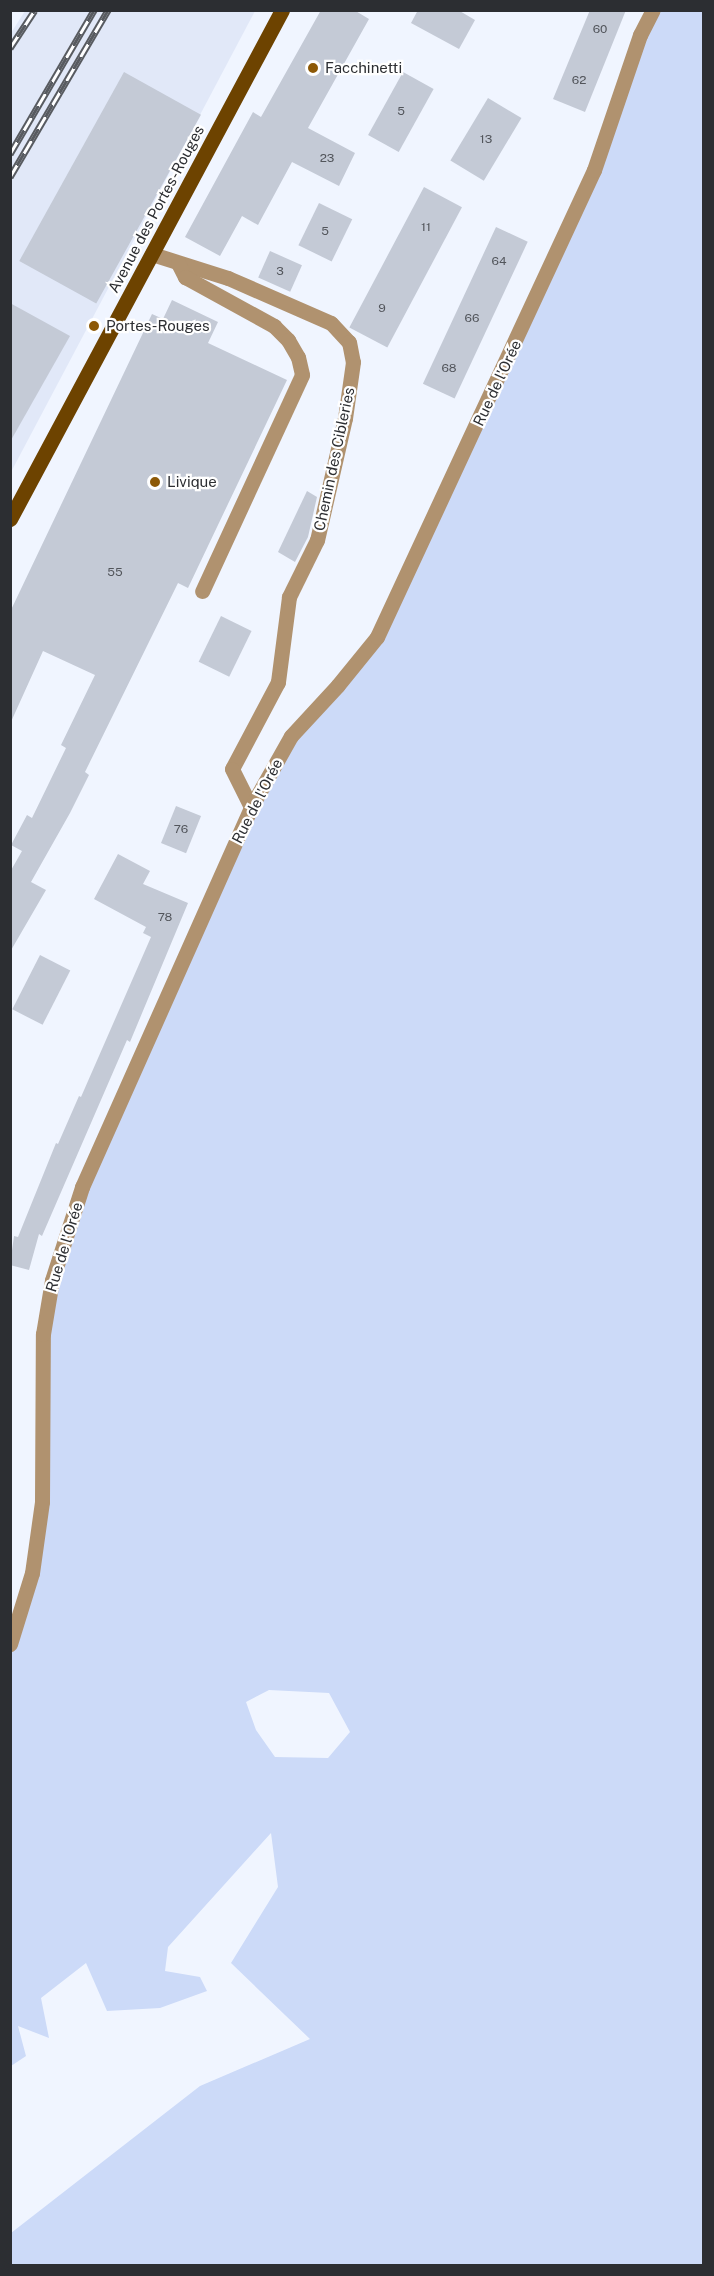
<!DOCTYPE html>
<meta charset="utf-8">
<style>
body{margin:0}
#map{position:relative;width:714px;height:2276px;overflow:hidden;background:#f0f5ff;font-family:"Public Sans",sans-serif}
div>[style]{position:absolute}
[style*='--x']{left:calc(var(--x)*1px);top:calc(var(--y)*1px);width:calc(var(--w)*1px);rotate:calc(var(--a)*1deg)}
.built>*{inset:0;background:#e1e8f8}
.green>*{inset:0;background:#ccdaf8}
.building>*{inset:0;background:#c4cad6;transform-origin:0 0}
.minor>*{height:15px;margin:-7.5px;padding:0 7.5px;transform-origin:7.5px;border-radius:7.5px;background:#b0926f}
.major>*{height:15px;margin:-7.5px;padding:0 7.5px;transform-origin:7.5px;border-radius:7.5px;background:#6d4300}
.rail>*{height:7px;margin-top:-3.5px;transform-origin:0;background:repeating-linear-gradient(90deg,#fff 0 14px,#585b60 0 28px);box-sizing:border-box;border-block:2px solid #585b60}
.dots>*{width:16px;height:16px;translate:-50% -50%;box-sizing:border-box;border:3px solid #fff;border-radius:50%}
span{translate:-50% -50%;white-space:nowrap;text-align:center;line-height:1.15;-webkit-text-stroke:4.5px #fff;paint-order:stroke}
.number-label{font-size:12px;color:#52555b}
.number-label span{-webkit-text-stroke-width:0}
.poi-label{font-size:15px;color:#2c2e32}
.left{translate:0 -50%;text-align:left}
.street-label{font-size:15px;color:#2c2e32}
.frame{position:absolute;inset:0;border:12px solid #2c2e32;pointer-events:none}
</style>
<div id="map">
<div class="built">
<div style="clip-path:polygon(25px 11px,255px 11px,11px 472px,11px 33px)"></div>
</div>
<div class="green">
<div style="clip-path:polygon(evenodd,653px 11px,703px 11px,703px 2265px,11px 2265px,11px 2233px,200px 2086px,310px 2039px,231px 1963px,278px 1887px,271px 1833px,168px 1947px,165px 1971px,200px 1977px,207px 1991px,160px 2008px,107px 2011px,86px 1963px,41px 1998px,49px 2038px,18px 2026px,26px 2056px,11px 2066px,11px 1644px,32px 1573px,43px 1334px,82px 1187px,291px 736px,377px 637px,516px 341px,653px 11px,269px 1690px,329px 1693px,350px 1732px,328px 1758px,275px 1757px,256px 1730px,246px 1702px,269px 1690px)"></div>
</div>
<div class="building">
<div style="clip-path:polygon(321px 10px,354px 10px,369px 19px,308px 128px,355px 153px,339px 186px,292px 162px,258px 225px,242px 216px,220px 256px,185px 237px,253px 112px,261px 117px)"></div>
<div style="clip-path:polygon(418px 10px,458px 10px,475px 20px,459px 49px,411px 23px)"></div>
<div style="clip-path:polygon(590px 10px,626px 10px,585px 112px,553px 99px)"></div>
<div style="left:124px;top:72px;width:88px;height:216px;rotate:29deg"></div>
<div style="left:403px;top:72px;width:35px;height:72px;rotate:29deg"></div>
<div style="left:488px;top:98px;width:39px;height:73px;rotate:31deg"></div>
<div style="left:424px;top:187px;width:43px;height:159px;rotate:28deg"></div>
<div style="left:319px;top:203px;width:37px;height:47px;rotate:26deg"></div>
<div style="left:496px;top:227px;width:35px;height:173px;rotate:25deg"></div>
<div style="left:270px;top:251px;width:35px;height:29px;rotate:24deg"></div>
<div style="clip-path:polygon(172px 300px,218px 322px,208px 343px,287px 380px,188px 588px,178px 583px,85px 772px,89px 775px,70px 813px,31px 882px,46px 890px,10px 952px,10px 872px,22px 851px,11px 845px,27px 815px,32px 818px,66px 748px,61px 745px,95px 675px,43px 651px,10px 724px,10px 612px,152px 314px,163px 319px)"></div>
<div style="clip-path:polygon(10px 303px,70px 336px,10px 442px)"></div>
<div style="clip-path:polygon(307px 491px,317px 497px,308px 537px,295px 562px,278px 552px)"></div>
<div style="left:221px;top:616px;width:34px;height:51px;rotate:26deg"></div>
<div style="left:176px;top:806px;width:27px;height:40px;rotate:22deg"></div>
<div style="clip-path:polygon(118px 854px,150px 871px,143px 884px,188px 903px,130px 1042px,127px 1040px,42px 1236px,39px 1234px,29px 1270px,10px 1265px,14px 1236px,18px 1237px,56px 1143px,58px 1144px,79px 1096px,81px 1097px,151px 937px,143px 933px,146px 927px,94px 899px)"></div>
<div style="left:40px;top:955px;width:34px;height:61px;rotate:27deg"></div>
</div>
<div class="minor">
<div style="--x:152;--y:254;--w:80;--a:17.5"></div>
<div style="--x:228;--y:278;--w:112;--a:23.6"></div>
<div style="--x:331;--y:323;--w:26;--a:47"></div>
<div style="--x:349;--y:342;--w:20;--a:79"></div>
<div style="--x:353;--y:362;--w:57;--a:98.1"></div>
<div style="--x:345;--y:418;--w:125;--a:102.9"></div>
<div style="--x:317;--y:540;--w:64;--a:116.2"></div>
<div style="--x:289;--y:597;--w:86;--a:97.4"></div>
<div style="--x:278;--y:682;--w:98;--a:117.9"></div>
<div style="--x:232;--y:769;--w:42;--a:63.4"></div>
<div style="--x:178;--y:263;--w:16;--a:63"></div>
<div style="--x:185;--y:277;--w:102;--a:28.8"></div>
<div style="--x:274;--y:326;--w:20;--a:45"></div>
<div style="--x:288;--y:340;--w:20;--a:60"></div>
<div style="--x:298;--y:357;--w:18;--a:77"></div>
<div style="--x:302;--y:375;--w:238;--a:114.8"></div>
<div style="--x:10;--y:1644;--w:74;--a:-72.8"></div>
<div style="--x:32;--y:1573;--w:72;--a:-82"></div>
<div style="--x:42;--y:1502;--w:168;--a:-89.7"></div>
<div style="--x:43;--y:1334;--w:55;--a:-80.5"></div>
<div style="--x:52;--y:1280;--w:98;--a:-72.1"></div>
<div style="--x:82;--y:1187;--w:416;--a:-66"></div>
<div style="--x:251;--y:807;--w:81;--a:-60.6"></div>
<div style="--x:291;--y:736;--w:69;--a:-47.3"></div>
<div style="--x:338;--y:685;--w:62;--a:-50.9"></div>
<div style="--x:377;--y:637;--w:515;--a:-65.08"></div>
<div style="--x:594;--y:170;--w:143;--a:-71.2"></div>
<div style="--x:640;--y:35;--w:28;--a:-63"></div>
</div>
<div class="major">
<div style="--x:10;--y:519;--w:577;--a:-61.88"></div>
</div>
<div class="rail">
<div style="--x:10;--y:48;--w:45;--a:-56.7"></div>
<div style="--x:10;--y:154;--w:167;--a:-59.7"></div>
<div style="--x:10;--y:177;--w:194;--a:-59.6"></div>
</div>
<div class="dots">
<div style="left:313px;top:68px;background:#8d5907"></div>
<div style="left:94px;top:326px;background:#8d5907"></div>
<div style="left:155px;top:482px;background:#8d5907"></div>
</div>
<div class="number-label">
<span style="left:600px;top:30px">60</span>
<span style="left:579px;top:81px">62</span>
<span style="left:401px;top:112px">5</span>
<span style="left:486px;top:140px">13</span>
<span style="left:327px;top:159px">23</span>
<span style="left:426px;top:228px">11</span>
<span style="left:325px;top:232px">5</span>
<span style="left:499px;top:262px">64</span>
<span style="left:280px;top:272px">3</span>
<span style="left:382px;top:309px">9</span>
<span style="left:472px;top:319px">66</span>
<span style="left:449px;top:369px">68</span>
<span style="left:115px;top:573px">55</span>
<span style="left:181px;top:830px">76</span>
<span style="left:165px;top:918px">78</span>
</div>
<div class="poi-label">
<span class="left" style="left:325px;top:68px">Facchinetti</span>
<span class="left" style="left:106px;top:326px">Portes-Rouges</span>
<span class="left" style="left:167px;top:482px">Livique</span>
</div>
<div class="street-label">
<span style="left:156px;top:209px;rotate:-62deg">Avenue des Portes-Rouges</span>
<span style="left:497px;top:383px;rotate:-65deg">Rue de l'Orée</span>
<span style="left:334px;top:459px;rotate:-78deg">Chemin des Cibleries</span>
<span style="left:257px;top:801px;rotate:-63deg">Rue de l'Orée</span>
<span style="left:64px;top:1247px;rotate:-73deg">Rue de l'Orée</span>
</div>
<div class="frame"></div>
</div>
